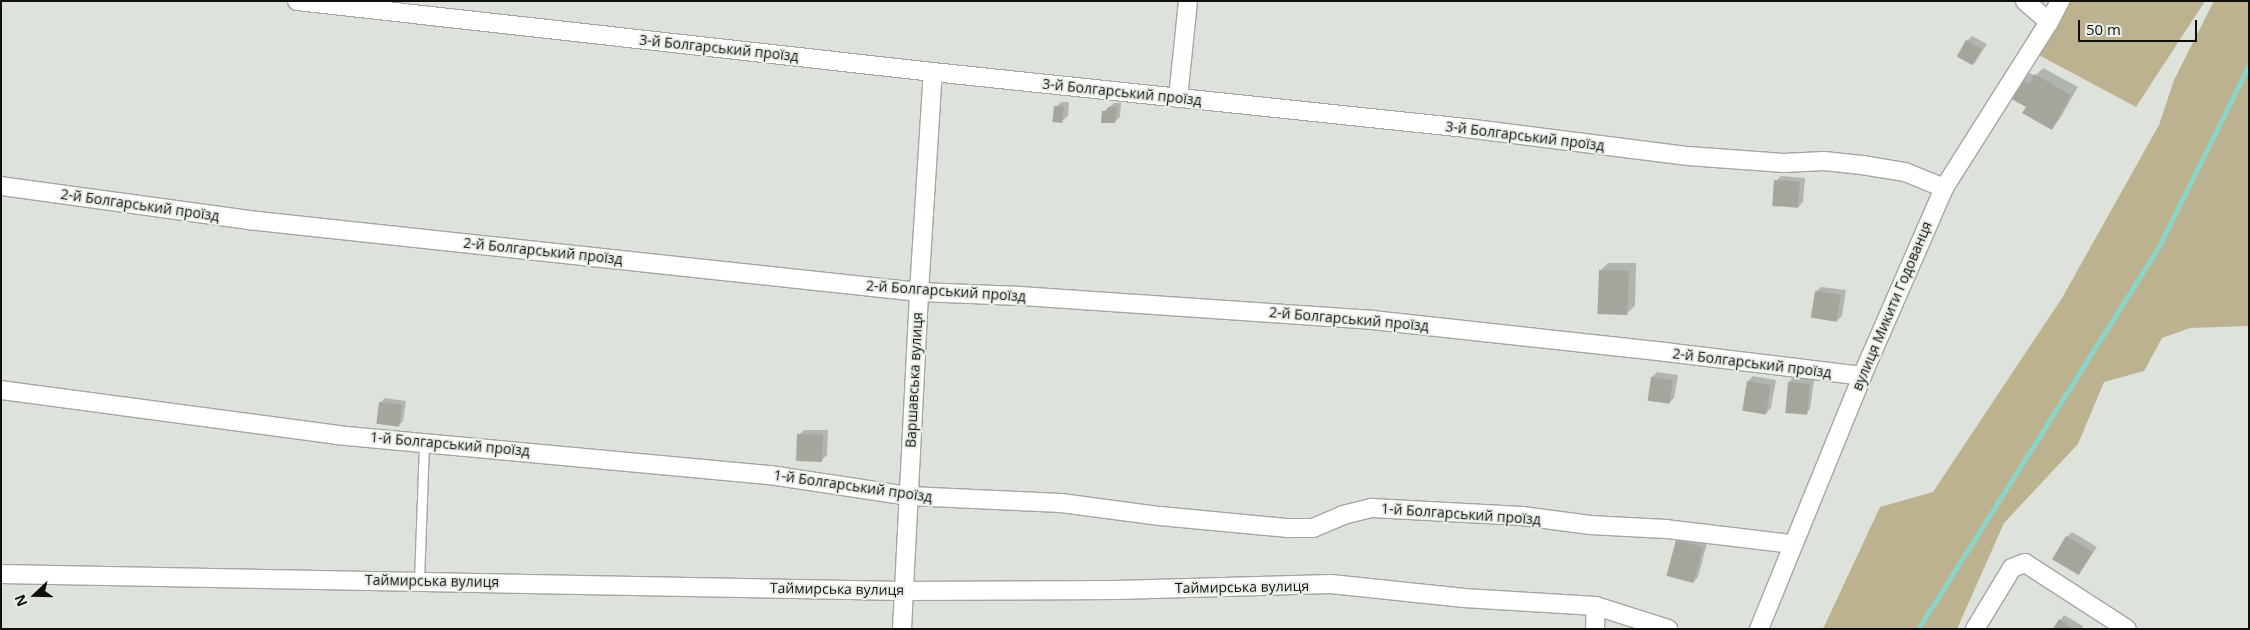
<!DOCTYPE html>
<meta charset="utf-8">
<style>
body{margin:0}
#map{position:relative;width:2250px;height:630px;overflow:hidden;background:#dde3db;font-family:"Open Sans",sans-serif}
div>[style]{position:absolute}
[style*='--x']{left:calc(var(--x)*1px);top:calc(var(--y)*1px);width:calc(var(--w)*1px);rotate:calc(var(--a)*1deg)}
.green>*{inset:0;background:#bdb28f}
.shadow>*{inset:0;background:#0003}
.stream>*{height:5px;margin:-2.5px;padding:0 2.5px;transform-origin:2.5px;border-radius:2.5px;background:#8cd4c5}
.building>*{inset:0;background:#a4a59d;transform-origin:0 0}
.roads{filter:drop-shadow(1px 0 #a2a7a0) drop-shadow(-1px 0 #a2a7a0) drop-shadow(0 1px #a2a7a0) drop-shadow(0 -1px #a2a7a0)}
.service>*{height:9px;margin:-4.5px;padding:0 4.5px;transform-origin:4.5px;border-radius:4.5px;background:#fff}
.minor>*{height:18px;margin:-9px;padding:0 9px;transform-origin:9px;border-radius:9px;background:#fff}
span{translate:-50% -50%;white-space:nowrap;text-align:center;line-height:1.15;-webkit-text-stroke:4px #eaf0e8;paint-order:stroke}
.street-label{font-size:14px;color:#0f100e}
.frame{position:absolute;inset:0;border:2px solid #0f100e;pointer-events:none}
.north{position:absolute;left:10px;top:570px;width:50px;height:50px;-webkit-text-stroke:4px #eaf0e8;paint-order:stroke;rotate:249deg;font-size:14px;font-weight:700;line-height:20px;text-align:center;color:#0f100e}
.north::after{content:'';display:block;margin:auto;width:18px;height:22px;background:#0f100e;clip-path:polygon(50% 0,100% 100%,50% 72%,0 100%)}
.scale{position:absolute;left:2078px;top:20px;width:119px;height:22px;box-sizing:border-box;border:2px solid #0f100e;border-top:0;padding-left:6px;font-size:15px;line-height:18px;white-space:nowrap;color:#0f100e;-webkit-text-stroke:4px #eaf0e8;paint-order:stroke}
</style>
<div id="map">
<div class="green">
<div style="clip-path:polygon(2063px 1px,2205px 1px,2136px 107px,2037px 54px)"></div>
<div style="clip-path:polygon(2214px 1px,2249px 1px,2249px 326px,2190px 328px,2162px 338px,2144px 371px,2104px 382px,2078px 444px,2004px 523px,1957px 629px,1823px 629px,1880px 507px,1933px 492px,2062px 298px,2159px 125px,2174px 80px)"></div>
</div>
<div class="shadow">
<div style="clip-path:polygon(1972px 36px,1987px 44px,1974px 64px,1967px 41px)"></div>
<div style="clip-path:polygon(2043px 68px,2078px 87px,2059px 120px,2052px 128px,2027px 106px,2017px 78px,2025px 70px,2035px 76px)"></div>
<div style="clip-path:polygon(1061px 102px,1069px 102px,1068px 116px,1062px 121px,1056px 107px)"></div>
<div style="clip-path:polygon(1114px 103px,1121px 103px,1120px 117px,1115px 122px,1103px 112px)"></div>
<div style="clip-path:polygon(1781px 176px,1805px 178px,1803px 202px,1798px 207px,1776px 181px)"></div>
<div style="clip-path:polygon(1608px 263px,1636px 263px,1635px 306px,1627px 313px,1601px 270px)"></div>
<div style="clip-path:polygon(1821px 287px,1846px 290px,1842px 316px,1837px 321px,1816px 292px)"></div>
<div style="clip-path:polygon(1657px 372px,1678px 375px,1674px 398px,1669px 403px,1649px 399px,1652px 377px)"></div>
<div style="clip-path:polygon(1753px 376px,1776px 380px,1771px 408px,1766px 413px,1748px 381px)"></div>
<div style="clip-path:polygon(1794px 377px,1814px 380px,1810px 409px,1805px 414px,1789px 382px)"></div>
<div style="clip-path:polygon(385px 398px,406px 401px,403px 421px,398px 426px,380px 403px)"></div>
<div style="clip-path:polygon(804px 430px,828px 430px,827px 455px,822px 460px,799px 435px)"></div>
<div style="clip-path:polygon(2072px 532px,2097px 547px,2079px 574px,2067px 537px)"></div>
<div style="clip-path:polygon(1682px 535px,1707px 543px,1698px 577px,1693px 582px,1667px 575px,1677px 540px)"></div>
<div style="clip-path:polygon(2064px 615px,2083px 626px,2082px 629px,2054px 629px)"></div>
</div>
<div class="stream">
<div style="--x:1918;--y:629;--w:450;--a:-57.8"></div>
<div style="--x:2158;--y:248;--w:204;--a:-63.6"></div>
</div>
<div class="building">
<div style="left:1966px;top:40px;width:18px;height:19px;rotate:29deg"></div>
<div style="clip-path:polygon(2034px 74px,2071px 95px,2052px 130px,2022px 113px,2026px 107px,2006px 96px,2016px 77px,2029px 84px)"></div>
<div style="left:1054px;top:106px;width:10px;height:16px;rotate:6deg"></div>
<div style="clip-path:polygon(1108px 107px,1117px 107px,1115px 123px,1101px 123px,1102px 111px,1107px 111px)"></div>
<div style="left:1774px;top:180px;width:26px;height:26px;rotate:4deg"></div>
<div style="left:1599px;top:270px;width:30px;height:44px;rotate:2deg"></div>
<div style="left:1815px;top:291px;width:26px;height:27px;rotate:9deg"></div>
<div style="left:1651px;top:377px;width:22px;height:24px;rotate:8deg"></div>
<div style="left:1747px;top:381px;width:24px;height:30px;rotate:9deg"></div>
<div style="left:1788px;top:382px;width:22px;height:31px;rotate:5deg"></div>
<div style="left:379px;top:402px;width:23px;height:22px;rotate:7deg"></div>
<div style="left:797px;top:434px;width:26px;height:27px;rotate:2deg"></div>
<div style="left:2066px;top:536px;width:31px;height:27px;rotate:31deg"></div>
<div style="left:1676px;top:540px;width:28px;height:37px;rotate:15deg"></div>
<div style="clip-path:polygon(2059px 619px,2074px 629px,2053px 629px)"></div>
</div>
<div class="roads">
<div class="service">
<div style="--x:419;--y:580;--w:138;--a:-87.9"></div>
</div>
<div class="minor">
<div style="--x:297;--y:1;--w:640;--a:6.37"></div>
<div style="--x:933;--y:72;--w:536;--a:6"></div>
<div style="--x:1466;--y:128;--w:224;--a:7.2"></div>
<div style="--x:1688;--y:156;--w:96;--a:4.2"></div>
<div style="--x:1784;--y:163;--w:40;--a:-2.9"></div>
<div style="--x:1824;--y:161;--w:38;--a:6"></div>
<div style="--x:1862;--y:165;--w:44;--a:9.2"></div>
<div style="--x:1905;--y:172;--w:42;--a:22.3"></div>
<div style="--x:2025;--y:1;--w:32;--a:41"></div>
<div style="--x:1178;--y:98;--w:98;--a:-84.1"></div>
<div style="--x:1;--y:186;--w:249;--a:7.8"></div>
<div style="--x:248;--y:220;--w:675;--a:6.12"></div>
<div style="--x:919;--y:292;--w:102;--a:2.2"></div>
<div style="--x:1021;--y:296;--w:352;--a:3.9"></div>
<div style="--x:1372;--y:320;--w:295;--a:6.2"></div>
<div style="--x:1665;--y:352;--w:198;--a:6.9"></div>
<div style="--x:1;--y:390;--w:339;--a:7.6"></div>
<div style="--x:337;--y:435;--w:435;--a:5.3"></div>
<div style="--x:770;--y:475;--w:141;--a:8.6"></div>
<div style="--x:909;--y:496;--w:152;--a:2.6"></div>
<div style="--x:1061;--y:503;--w:100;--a:7.5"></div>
<div style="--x:1160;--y:516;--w:129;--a:5.4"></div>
<div style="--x:1288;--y:528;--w:25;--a:0"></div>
<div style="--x:1313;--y:528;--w:33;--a:-23"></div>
<div style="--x:1343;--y:515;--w:30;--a:-14"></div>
<div style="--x:1372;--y:508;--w:150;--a:3.1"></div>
<div style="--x:1522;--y:516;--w:69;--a:7.5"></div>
<div style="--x:1590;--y:525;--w:76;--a:3"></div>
<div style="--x:1666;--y:529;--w:127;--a:6.8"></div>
<div style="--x:1;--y:574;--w:902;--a:1.08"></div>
<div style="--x:903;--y:591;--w:213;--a:-0.3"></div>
<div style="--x:1116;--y:590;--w:215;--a:-1.6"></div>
<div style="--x:1331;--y:584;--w:134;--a:6"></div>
<div style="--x:1464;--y:598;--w:132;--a:3.5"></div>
<div style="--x:1596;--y:606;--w:76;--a:17.7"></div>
<div style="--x:902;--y:629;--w:337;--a:-87.1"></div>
<div style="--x:919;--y:292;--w:220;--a:-86.4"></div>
<div style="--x:1595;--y:629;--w:23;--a:-88"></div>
<div style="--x:1759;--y:629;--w:273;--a:-67.8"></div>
<div style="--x:1862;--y:376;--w:205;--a:-66.4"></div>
<div style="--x:1944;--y:188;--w:196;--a:-57.7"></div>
<div style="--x:2049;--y:22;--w:24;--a:-62"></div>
<div style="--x:1975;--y:629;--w:71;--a:-58.8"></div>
<div style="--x:2012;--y:568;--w:14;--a:-21"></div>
<div style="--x:2025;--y:563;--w:121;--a:32.9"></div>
</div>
</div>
<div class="street-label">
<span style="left:719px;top:48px;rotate:6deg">3-й Болгарський проїзд</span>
<span style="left:1122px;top:92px;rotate:6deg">3-й Болгарський проїзд</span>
<span style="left:1525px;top:136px;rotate:7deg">3-й Болгарський проїзд</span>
<span style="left:140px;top:205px;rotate:8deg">2-й Болгарський проїзд</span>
<span style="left:543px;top:251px;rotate:6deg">2-й Болгарський проїзд</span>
<span style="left:946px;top:291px;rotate:4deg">2-й Болгарський проїзд</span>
<span style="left:1892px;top:306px;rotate:-67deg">вулиця Микити Годованця</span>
<span style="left:1349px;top:319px;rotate:5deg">2-й Болгарський проїзд</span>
<span style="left:1752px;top:363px;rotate:7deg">2-й Болгарський проїзд</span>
<span style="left:914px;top:380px;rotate:-87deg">Варшавська вулиця</span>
<span style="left:450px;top:444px;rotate:5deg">1-й Болгарський проїзд</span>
<span style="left:853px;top:486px;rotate:8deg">1-й Болгарський проїзд</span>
<span style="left:1461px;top:514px;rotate:4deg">1-й Болгарський проїзд</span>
<span style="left:432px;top:581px;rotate:1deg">Таймирська вулиця</span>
<span style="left:1242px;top:587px;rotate:-1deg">Таймирська вулиця</span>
<span style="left:837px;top:589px;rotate:1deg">Таймирська вулиця</span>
</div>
<div class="frame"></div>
<div class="north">N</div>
<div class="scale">50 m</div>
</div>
